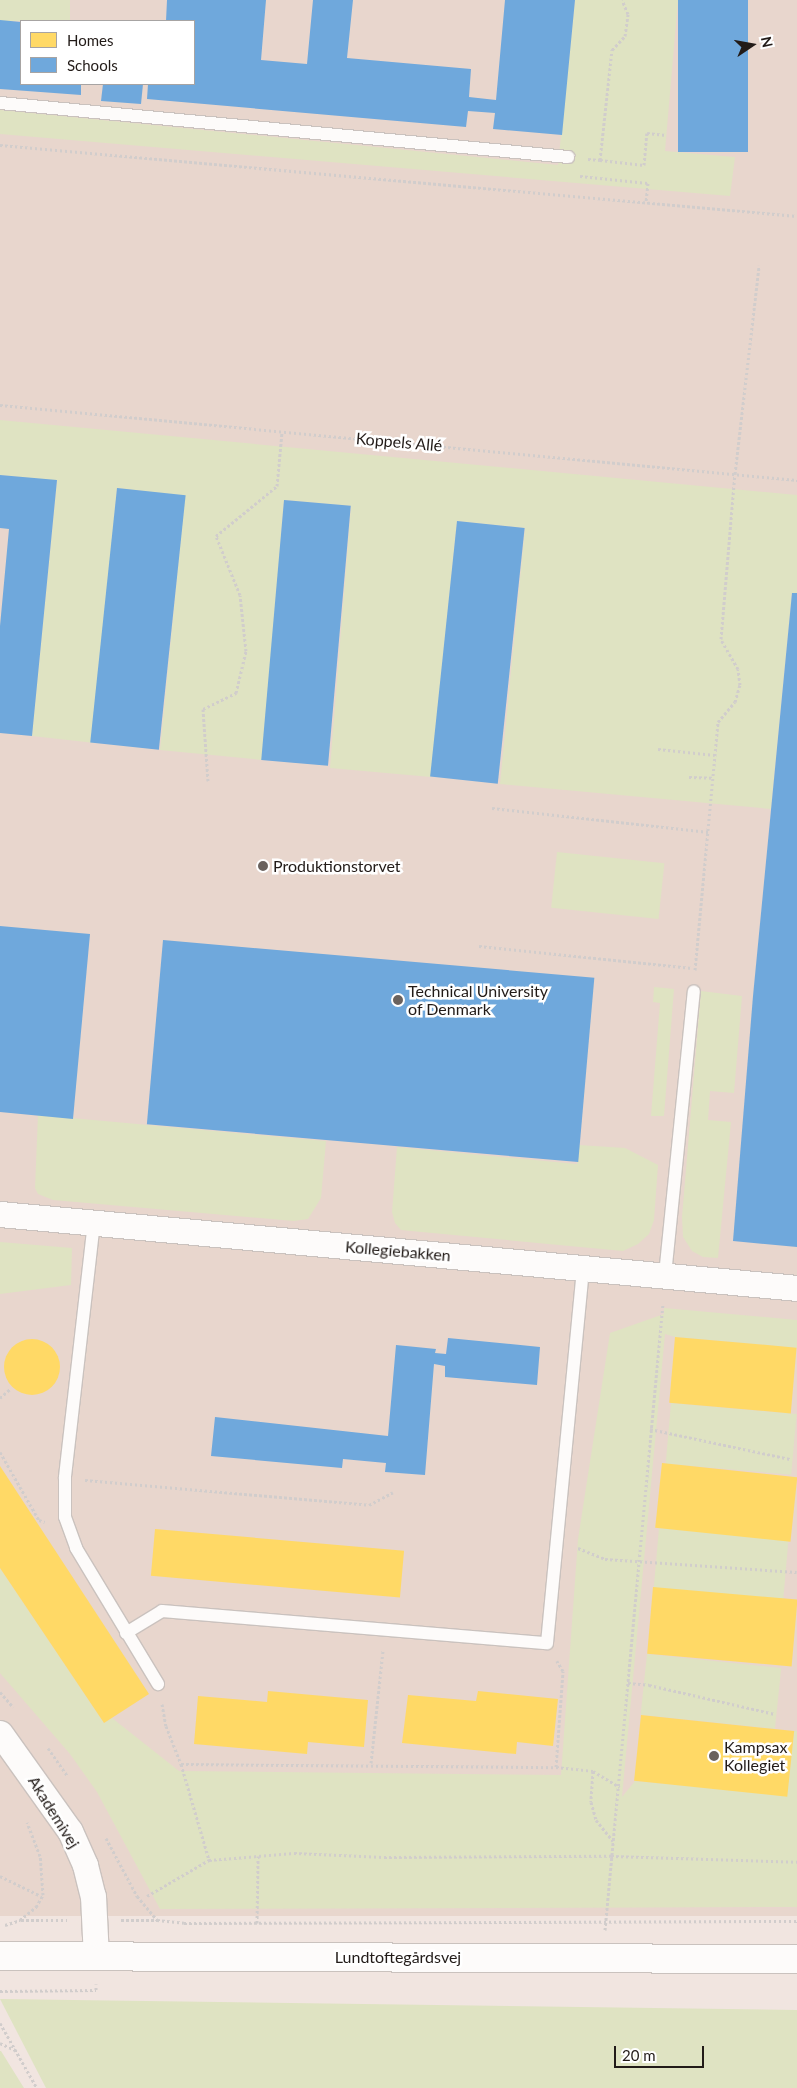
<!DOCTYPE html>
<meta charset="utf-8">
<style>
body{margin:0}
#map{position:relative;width:797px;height:2088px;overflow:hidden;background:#f1e5e0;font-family:Lato,sans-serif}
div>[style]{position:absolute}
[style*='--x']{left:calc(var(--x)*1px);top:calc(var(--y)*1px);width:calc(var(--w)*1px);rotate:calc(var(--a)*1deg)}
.education>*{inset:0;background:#e8d6cd}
.green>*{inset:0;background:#dfe3c2;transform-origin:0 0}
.homes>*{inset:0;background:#ffd966;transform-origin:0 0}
.round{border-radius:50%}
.schools>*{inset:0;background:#6fa8dc;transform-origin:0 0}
.path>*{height:3px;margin-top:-1.5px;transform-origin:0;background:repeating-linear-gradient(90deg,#d1cdcc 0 2.5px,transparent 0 5px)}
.roads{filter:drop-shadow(1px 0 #cac2be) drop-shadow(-1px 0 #cac2be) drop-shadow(0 1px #cac2be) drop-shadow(0 -1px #cac2be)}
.service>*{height:12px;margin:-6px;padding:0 6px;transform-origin:6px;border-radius:6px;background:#fdfbfa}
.minor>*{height:25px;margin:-12.5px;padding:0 12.5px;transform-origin:12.5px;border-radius:12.5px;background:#fdfbfa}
.tertiary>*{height:28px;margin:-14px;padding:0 14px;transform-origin:14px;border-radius:14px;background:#fdfbfa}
.dots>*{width:14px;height:14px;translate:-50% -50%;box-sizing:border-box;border:2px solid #fff;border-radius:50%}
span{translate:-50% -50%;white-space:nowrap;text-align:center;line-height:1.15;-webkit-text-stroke:5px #fff;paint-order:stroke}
.street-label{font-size:16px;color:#221b18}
.poi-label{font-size:16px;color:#221b18}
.left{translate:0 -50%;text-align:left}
.legend{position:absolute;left:20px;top:20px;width:175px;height:65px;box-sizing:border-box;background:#fff;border:1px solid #a7a4a3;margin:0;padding:6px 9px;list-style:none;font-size:15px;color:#221b18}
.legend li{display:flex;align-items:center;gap:10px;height:25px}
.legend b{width:25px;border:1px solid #a7a4a3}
.north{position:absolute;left:727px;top:20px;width:50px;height:50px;-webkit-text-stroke:4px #fff;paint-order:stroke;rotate:78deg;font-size:14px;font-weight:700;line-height:20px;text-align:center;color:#221b18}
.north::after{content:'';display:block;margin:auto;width:18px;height:22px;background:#221b18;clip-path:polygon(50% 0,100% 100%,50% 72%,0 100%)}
.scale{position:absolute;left:614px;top:2046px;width:90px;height:22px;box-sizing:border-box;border:2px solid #221b18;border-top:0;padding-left:6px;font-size:15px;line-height:18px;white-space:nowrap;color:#221b18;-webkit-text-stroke:4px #fff;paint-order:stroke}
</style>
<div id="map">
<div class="education">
<div style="clip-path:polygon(evenodd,0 0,797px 0,797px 1916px,0 1916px,0 0,21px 21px,194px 21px,194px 84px,21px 84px,21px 21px)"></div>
</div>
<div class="green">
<div style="left:0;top:0;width:70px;height:21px"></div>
<div style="clip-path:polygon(575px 0,678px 0,665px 151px,735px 157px,730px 196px,0 134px,0 110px,558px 165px)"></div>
<div style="clip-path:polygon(0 420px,797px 495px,797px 593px,792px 593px,771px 809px,500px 784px,525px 528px,457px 521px,431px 777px,330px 768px,351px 506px,284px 500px,263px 760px,160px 750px,185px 496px,117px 488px,95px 743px,32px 736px,57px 481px,0 475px)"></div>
<div style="left:557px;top:852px;width:108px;height:56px;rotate:6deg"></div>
<div style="clip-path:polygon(654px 987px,674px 989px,664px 1116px,651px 1116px,660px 1003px,653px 1002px)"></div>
<div style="clip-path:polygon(701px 991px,742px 996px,734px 1093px,710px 1091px,708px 1120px,731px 1122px,718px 1258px,703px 1257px,692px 1251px,683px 1237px,682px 1217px)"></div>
<div style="clip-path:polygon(38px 1115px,326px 1141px,321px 1198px,308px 1219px,294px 1221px,53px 1200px,38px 1194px,35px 1188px)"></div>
<div style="clip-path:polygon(579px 1145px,625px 1148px,658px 1165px,654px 1220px,649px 1234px,638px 1244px,623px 1251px,411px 1231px,401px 1230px,395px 1223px,392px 1212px,397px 1147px,577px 1164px)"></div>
<div style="clip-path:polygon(0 1242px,72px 1248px,71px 1285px,0 1294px)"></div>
<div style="clip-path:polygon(664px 1308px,797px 1320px,797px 1348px,675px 1337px,665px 1334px,622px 1797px,635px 1781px,787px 1795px,794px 1731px,797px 1731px,797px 1907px,160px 1909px,97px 1792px,70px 1754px,0 1673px,0 1568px,104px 1723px,112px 1718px,179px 1771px,561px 1775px,578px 1539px,610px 1333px,664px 1314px)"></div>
<div style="left:671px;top:1403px;width:126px;height:61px;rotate:5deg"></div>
<div style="left:659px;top:1528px;width:130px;height:60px;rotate:5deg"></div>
<div style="left:647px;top:1654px;width:135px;height:61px;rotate:6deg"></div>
<div style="clip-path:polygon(0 1999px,797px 2010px,797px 2088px,46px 2088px)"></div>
<div style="clip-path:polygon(0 2051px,1px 2051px,24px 2088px,0 2088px)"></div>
</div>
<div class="homes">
<div style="left:675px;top:1337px;width:122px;height:66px;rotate:5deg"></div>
<div class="round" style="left:4px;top:1339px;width:56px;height:56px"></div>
<div style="left:662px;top:1463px;width:136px;height:65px;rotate:6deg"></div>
<div style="clip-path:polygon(0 1466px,149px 1694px,104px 1723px,0 1568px)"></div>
<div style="left:155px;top:1529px;width:250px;height:47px;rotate:5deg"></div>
<div style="left:653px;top:1587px;width:145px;height:67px;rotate:5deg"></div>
<div style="clip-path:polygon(268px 1691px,368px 1700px,364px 1747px,308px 1742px,307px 1754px,194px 1744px,198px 1696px,267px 1702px)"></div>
<div style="clip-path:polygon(478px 1691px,558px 1699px,553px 1746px,517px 1742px,516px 1754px,402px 1743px,408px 1695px,476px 1701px)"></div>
<div style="left:641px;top:1715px;width:154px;height:66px;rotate:6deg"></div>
</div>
<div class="schools">
<div style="clip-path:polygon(167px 0,266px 0,261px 60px,307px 64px,313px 0,353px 0,347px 58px,471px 69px,469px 97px,496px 100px,505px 0,575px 0,562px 135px,493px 129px,495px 113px,468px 111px,466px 127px,147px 99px,148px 84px,194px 84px,194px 21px,166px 21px)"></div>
<div style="left:678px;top:0;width:70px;height:152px"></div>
<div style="clip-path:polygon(0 20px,21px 22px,21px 84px,81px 84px,81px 95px,0 89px)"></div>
<div style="clip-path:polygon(103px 84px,143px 84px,141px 104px,101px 101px)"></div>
<div style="clip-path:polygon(0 475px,57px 480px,32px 736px,0 733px,0 626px,9px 529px,0 528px)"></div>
<div style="left:117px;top:488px;width:69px;height:256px;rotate:6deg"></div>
<div style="left:284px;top:500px;width:67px;height:261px;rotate:5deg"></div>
<div style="left:457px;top:521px;width:68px;height:257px;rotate:6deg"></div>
<div style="clip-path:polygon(792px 593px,797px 593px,797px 1247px,733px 1241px,753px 996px)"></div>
<div style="clip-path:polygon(0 926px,90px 934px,73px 1119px,0 1112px)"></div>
<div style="left:163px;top:940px;width:433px;height:185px;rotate:5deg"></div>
<div style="clip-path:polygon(448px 1338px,540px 1347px,537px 1385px,445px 1377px,445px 1366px,434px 1364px,425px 1475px,385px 1472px,386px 1463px,343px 1459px,342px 1468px,211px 1456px,215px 1417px,388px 1436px,396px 1345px,436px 1349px,435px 1353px,446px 1354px)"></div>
</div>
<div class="path">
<div style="--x:0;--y:145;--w:800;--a:5.09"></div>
<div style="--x:588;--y:159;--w:12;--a:5"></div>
<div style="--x:600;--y:160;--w:111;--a:-83.8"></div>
<div style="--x:612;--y:50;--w:19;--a:-47"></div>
<div style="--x:625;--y:36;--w:22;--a:-82"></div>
<div style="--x:628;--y:14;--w:15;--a:-113"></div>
<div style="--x:600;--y:160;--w:44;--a:6.5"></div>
<div style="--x:644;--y:165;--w:32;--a:-85"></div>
<div style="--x:647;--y:133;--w:19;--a:6"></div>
<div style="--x:580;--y:176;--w:68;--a:5.9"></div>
<div style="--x:648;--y:183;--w:19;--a:96"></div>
<div style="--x:0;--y:405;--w:801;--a:5.38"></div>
<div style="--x:658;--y:749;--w:57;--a:6"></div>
<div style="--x:689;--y:777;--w:24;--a:2"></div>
<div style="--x:208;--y:781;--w:72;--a:-94"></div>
<div style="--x:203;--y:709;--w:37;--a:-26"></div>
<div style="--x:236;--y:693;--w:43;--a:-76.6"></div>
<div style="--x:246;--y:651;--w:56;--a:-96.1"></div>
<div style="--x:240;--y:595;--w:64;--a:-112.1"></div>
<div style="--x:216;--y:536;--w:79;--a:-39.3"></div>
<div style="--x:277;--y:486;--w:54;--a:-84.7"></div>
<div style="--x:492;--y:808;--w:218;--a:6.3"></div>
<div style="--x:479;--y:946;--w:214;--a:5.9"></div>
<div style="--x:695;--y:970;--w:249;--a:-84.7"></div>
<div style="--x:718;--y:722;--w:26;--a:-50"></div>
<div style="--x:735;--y:702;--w:18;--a:-74"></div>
<div style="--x:740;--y:685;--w:16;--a:-97"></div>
<div style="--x:738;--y:669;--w:34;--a:-120"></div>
<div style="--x:721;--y:639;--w:166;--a:-85.2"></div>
<div style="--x:735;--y:474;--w:210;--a:-83.4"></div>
<div style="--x:0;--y:1398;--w:13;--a:-42"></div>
<div style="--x:650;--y:1429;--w:143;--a:12.1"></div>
<div style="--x:0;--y:1452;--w:78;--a:60.2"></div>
<div style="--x:39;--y:1520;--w:6;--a:18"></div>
<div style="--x:85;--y:1480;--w:285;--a:5"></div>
<div style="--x:369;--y:1505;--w:27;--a:-28"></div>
<div style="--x:578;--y:1548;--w:29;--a:22"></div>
<div style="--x:605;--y:1559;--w:192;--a:3.9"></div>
<div style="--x:628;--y:1683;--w:21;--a:5"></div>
<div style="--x:649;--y:1685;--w:129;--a:13"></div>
<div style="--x:0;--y:1692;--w:20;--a:49"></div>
<div style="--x:162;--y:1704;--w:22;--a:80"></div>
<div style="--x:166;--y:1726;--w:41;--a:68.5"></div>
<div style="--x:181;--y:1764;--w:375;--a:0.5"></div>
<div style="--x:556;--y:1767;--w:37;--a:6"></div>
<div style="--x:593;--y:1771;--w:31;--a:31"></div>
<div style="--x:48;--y:1748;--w:33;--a:55"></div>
<div style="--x:371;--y:1763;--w:114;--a:-83.9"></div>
<div style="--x:181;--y:1764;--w:100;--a:73.7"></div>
<div style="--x:556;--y:1767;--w:96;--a:-85.8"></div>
<div style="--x:563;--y:1671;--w:12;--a:-121"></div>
<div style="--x:593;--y:1771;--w:31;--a:94"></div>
<div style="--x:591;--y:1802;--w:19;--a:74"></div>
<div style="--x:596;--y:1820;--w:27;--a:51"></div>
<div style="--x:106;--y:1838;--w:66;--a:61.9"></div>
<div style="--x:137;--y:1896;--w:31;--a:50"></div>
<div style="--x:157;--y:1920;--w:27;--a:6"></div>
<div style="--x:184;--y:1923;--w:613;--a:-0.19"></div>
<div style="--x:0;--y:1876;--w:43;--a:26"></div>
<div style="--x:147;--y:1896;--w:72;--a:-30.1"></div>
<div style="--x:209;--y:1860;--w:85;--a:-4.7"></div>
<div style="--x:294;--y:1853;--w:90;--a:2.5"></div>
<div style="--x:384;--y:1857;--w:227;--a:-0.3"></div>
<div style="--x:611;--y:1856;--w:186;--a:1.8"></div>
<div style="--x:21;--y:1920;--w:46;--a:0"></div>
<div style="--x:121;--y:1920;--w:36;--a:0"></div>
<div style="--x:257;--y:1923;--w:67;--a:-89.1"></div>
<div style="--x:5;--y:1925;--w:16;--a:-18"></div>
<div style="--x:20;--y:1920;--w:21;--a:-39"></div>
<div style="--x:36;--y:1907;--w:14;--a:-60"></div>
<div style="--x:43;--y:1895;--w:39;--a:-94"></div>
<div style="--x:40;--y:1856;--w:36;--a:-111"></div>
<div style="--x:605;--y:1930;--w:629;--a:-84.71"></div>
<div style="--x:0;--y:1991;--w:96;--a:-0.6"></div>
<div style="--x:96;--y:1990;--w:6;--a:-90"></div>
<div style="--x:0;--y:2023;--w:75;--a:60.4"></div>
<div style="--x:0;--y:2043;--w:17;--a:25"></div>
</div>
<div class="roads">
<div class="service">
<div style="--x:0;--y:103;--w:571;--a:5.43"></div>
<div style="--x:94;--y:1222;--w:258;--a:96.5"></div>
<div style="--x:65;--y:1478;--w:39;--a:90"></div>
<div style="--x:65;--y:1517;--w:33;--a:70"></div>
<div style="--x:76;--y:1548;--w:159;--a:58.9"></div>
<div style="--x:665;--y:1275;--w:285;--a:-84.2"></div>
<div style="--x:126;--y:1633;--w:42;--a:-31.4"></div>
<div style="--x:162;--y:1611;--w:386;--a:4.8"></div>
<div style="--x:547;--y:1643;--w:377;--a:-84.5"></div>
</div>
<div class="minor">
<div style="--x:0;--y:1214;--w:800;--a:5.3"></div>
<div style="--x:0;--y:1733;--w:120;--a:54.5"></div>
<div style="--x:70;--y:1831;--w:37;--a:66"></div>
<div style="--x:85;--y:1865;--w:32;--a:76"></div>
<div style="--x:93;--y:1896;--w:61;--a:87.2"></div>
</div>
<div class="tertiary">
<div style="--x:0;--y:1956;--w:797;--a:0.22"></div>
</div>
</div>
<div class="dots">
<div style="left:263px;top:866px;background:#6a625e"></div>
<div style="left:398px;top:1000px;background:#6a625e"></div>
<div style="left:714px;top:1756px;background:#6a625e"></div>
</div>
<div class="street-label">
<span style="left:399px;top:442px;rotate:5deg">Koppels Allé</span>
<span style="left:398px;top:1251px;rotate:5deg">Kollegiebakken</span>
<span style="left:54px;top:1812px;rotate:58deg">Akademivej</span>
<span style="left:398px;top:1957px">Lundtoftegårdsvej</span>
</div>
<div class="poi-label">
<span class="left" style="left:273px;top:866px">Produktionstorvet</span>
<span class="left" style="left:408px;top:1000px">Technical University<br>of Denmark</span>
<span class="left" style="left:724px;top:1756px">Kampsax<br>Kollegiet</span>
</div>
<ul class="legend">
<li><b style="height:14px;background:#ffd966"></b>Homes</li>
<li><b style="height:14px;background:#6fa8dc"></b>Schools</li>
</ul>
<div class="north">N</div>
<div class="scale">20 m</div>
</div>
